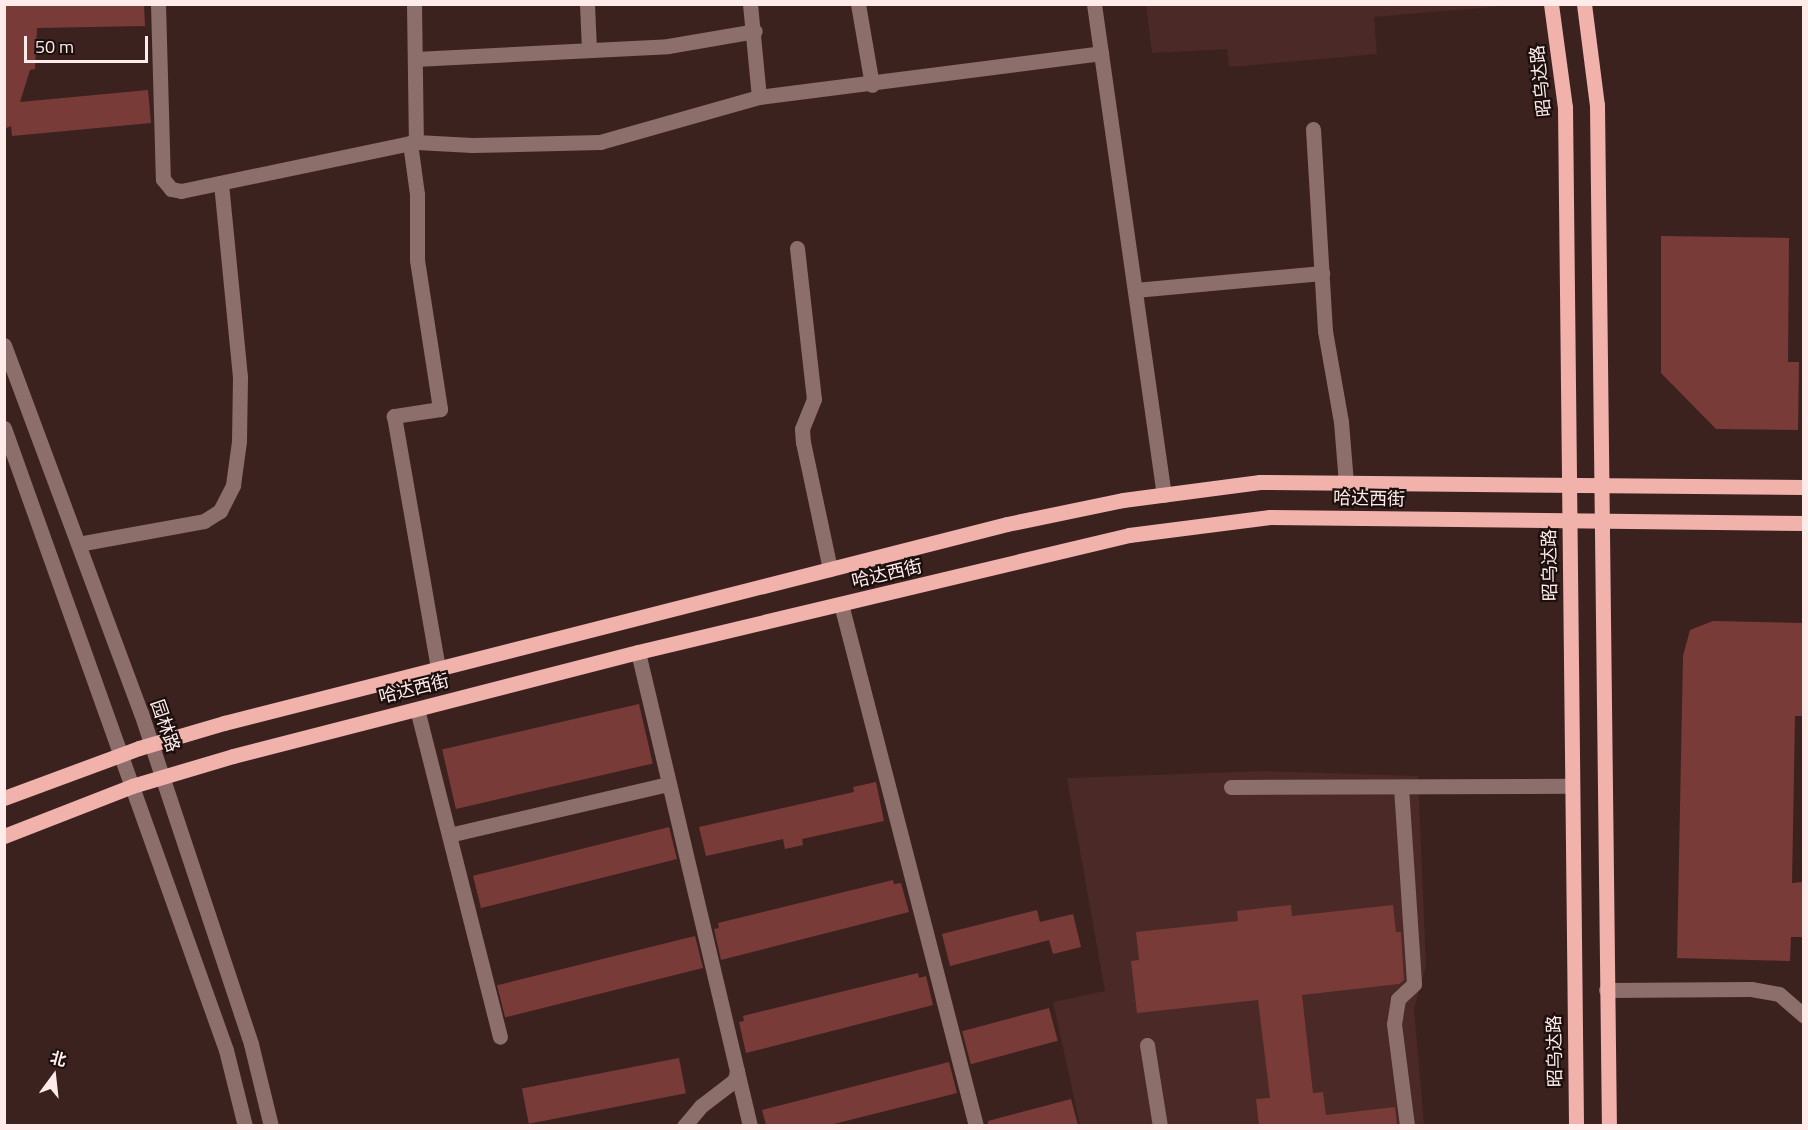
<!DOCTYPE html>
<meta charset="utf-8">
<style>
body{margin:0}
#map{position:relative;width:1808px;height:1130px;overflow:hidden;background:#3c221f;font-family:"Titillium Web","Noto Sans SC",sans-serif}
div>[style]{position:absolute}
[style*='--x']{left:calc(var(--x)*1px);top:calc(var(--y)*1px);width:calc(var(--w)*1px);rotate:calc(var(--a)*1deg)}
.built>*{inset:0;background:#4a2926}
.building>*{inset:0;background:#793b37;transform-origin:0 0}
.minor>*{height:15px;margin:-7.5px;padding:0 7.5px;transform-origin:7.5px;border-radius:7.5px;background:#8c6e6b}
.major>*{height:15px;margin:-7.5px;padding:0 7.5px;transform-origin:7.5px;border-radius:7.5px;background:#f0b2ab}
span{translate:-50% -50%;white-space:nowrap;text-align:center;line-height:1.15;-webkit-text-stroke:4.5px #1b0f0e;paint-order:stroke}
.street-label{font-size:18px;color:#ffecea}
.frame{position:absolute;inset:0;border:6px solid #ffecea;pointer-events:none}
.north{position:absolute;left:24px;top:1046px;width:60px;height:60px;-webkit-text-stroke:4px #1b0f0e;paint-order:stroke;rotate:15deg;font-size:16px;font-weight:700;line-height:24px;text-align:center;color:#ffecea}
.north::after{content:'';display:block;margin:auto;width:21px;height:27px;background:#ffecea;clip-path:polygon(50% 0,100% 100%,50% 72%,0 100%)}
.scale{position:absolute;left:24px;top:36px;width:124px;height:27px;box-sizing:border-box;border:3px solid #ffecea;border-top:0;padding-left:8px;font-size:18px;line-height:21px;white-space:nowrap;color:#ffecea;-webkit-text-stroke:4px #1b0f0e;paint-order:stroke}
</style>
<div id="map">
<div class="built">
<div style="clip-path:polygon(1146px 5px,1515px 4px,1515px 5px,1374px 17px,1377px 54px,1229px 67px,1227px 49px,1152px 53px)"></div>
<div style="clip-path:polygon(1266px 771px,1418px 776px,1426px 966px,1414px 1009px,1424px 1125px,1080px 1125px,1053px 1002px,1105px 991px,1067px 778px)"></div>
</div>
<div class="building">
<div style="clip-path:polygon(4px 4px,144px 4px,145px 26px,37px 28px,35px 69px,30px 70px,20px 102px,148px 90px,151px 123px,12px 136px,11px 126px,4px 129px)"></div>
<div style="clip-path:polygon(1661px 236px,1789px 238px,1788px 362px,1799px 362px,1798px 430px,1716px 429px,1661px 373px)"></div>
<div style="clip-path:polygon(1713px 621px,1803px 623px,1803px 716px,1795px 716px,1792px 883px,1803px 882px,1803px 937px,1791px 937px,1790px 961px,1677px 958px,1683px 656px,1690px 630px)"></div>
<div style="left:639px;top:704px;width:61px;height:202px;rotate:77deg"></div>
<div style="clip-path:polygon(876px 782px,884px 821px,802px 839px,803px 845px,785px 849px,783px 839px,706px 856px,699px 827px,854px 792px,853px 787px)"></div>
<div style="left:669px;top:827px;width:33px;height:202px;rotate:76deg"></div>
<div style="clip-path:polygon(893px 880px,894px 884px,901px 883px,909px 912px,721px 960px,714px 929px,719px 928px,718px 923px)"></div>
<div style="clip-path:polygon(1291px 905px,1292px 916px,1393px 905px,1396px 932px,1401px 932px,1404px 980px,1399px 984px,1302px 995px,1313px 1093px,1323px 1092px,1326px 1115px,1395px 1107px,1397px 1125px,1259px 1125px,1256px 1099px,1270px 1098px,1258px 1000px,1137px 1013px,1131px 961px,1139px 960px,1136px 932px,1238px 921px,1237px 911px)"></div>
<div style="clip-path:polygon(1037px 910px,1040px 922px,1073px 914px,1081px 947px,1053px 954px,1049px 940px,950px 966px,942px 934px)"></div>
<div style="left:695px;top:936px;width:33px;height:204px;rotate:76deg"></div>
<div style="clip-path:polygon(918px 973px,919px 978px,926px 976px,933px 1005px,746px 1053px,739px 1022px,744px 1021px,743px 1016px)"></div>
<div style="left:1049px;top:1008px;width:34px;height:90px;rotate:75deg"></div>
<div style="left:679px;top:1058px;width:36px;height:160px;rotate:79deg"></div>
<div style="clip-path:polygon(949px 1062px,957px 1093px,830px 1125px,766px 1125px,762px 1110px)"></div>
<div style="clip-path:polygon(1071px 1099px,1078px 1125px,988px 1125px,988px 1121px)"></div>
</div>
<div class="minor">
<div style="--x:158;--y:4;--w:175;--a:88.4"></div>
<div style="--x:163;--y:179;--w:13;--a:51"></div>
<div style="--x:171;--y:189;--w:10;--a:11"></div>
<div style="--x:181;--y:191;--w:240;--a:-11.8"></div>
<div style="--x:416;--y:142;--w:56;--a:3.1"></div>
<div style="--x:472;--y:145;--w:128;--a:-1.3"></div>
<div style="--x:600;--y:142;--w:165;--a:-15.8"></div>
<div style="--x:759;--y:97;--w:345;--a:-7.3"></div>
<div style="--x:414;--y:4;--w:138;--a:89.2"></div>
<div style="--x:587;--y:4;--w:46;--a:87.5"></div>
<div style="--x:750;--y:4;--w:93;--a:84.5"></div>
<div style="--x:858;--y:4;--w:82;--a:80.2"></div>
<div style="--x:1094;--y:4;--w:496;--a:81.9"></div>
<div style="--x:415;--y:59;--w:253;--a:-2.9"></div>
<div style="--x:668;--y:46;--w:88;--a:-9.8"></div>
<div style="--x:1313;--y:129;--w:202;--a:86.6"></div>
<div style="--x:1325;--y:331;--w:92;--a:80"></div>
<div style="--x:1341;--y:422;--w:61;--a:85.3"></div>
<div style="--x:410;--y:143;--w:51;--a:82.2"></div>
<div style="--x:417;--y:194;--w:66;--a:90"></div>
<div style="--x:417;--y:260;--w:151;--a:81.2"></div>
<div style="--x:440;--y:409;--w:47;--a:171.3"></div>
<div style="--x:394;--y:416;--w:257;--a:80.1"></div>
<div style="--x:797;--y:248;--w:152;--a:83.6"></div>
<div style="--x:814;--y:399;--w:32;--a:112"></div>
<div style="--x:802;--y:429;--w:13;--a:86"></div>
<div style="--x:803;--y:442;--w:130;--a:78"></div>
<div style="--x:1135;--y:290;--w:188;--a:-5.2"></div>
<div style="--x:4;--y:345;--w:393;--a:69.6"></div>
<div style="--x:141;--y:713;--w:349;--a:71.6"></div>
<div style="--x:251;--y:1044;--w:84;--a:76.3"></div>
<div style="--x:4;--y:428;--w:660;--a:70.36"></div>
<div style="--x:226;--y:1050;--w:78;--a:76"></div>
<div style="--x:78;--y:544;--w:128;--a:-10.3"></div>
<div style="--x:204;--y:521;--w:19;--a:-32"></div>
<div style="--x:220;--y:511;--w:29;--a:-63"></div>
<div style="--x:233;--y:485;--w:44;--a:-82.2"></div>
<div style="--x:239;--y:441;--w:64;--a:-89.1"></div>
<div style="--x:240;--y:377;--w:195;--a:-95.6"></div>
<div style="--x:841;--y:604;--w:539;--a:75.5"></div>
<div style="--x:638;--y:652;--w:431;--a:76.7"></div>
<div style="--x:737;--y:1071;--w:9;--a:103"></div>
<div style="--x:735;--y:1080;--w:43;--a:142.6"></div>
<div style="--x:701;--y:1106;--w:26;--a:130"></div>
<div style="--x:417;--y:709;--w:338;--a:75.8"></div>
<div style="--x:1231;--y:787;--w:340;--a:-0.2"></div>
<div style="--x:1401;--y:787;--w:197;--a:86.2"></div>
<div style="--x:1414;--y:984;--w:22;--a:137"></div>
<div style="--x:1398;--y:999;--w:25;--a:99"></div>
<div style="--x:1394;--y:1024;--w:103;--a:82.7"></div>
<div style="--x:449;--y:835;--w:226;--a:-13.1"></div>
<div style="--x:1606;--y:990;--w:145;--a:-0.4"></div>
<div style="--x:1751;--y:989;--w:28;--a:10"></div>
<div style="--x:1779;--y:994;--w:33;--a:41"></div>
<div style="--x:1147;--y:1045;--w:82;--a:80.9"></div>
<div style="--x:737;--y:1071;--w:57;--a:76.7"></div>
</div>
<div class="major">
<div style="--x:1551;--y:4;--w:104;--a:82.3"></div>
<div style="--x:1565;--y:107;--w:1019;--a:89.38"></div>
<div style="--x:1584;--y:4;--w:102;--a:82.7"></div>
<div style="--x:1597;--y:105;--w:1021;--a:89.33"></div>
<div style="--x:4;--y:798;--w:144;--a:-20.3"></div>
<div style="--x:139;--y:748;--w:89;--a:-16.4"></div>
<div style="--x:224;--y:723;--w:808;--a:-14.26"></div>
<div style="--x:1007;--y:524;--w:118;--a:-11.7"></div>
<div style="--x:1123;--y:500;--w:138;--a:-7.5"></div>
<div style="--x:1260;--y:482;--w:544;--a:0.53"></div>
<div style="--x:4;--y:836;--w:137;--a:-21.3"></div>
<div style="--x:132;--y:786;--w:105;--a:-16.5"></div>
<div style="--x:233;--y:756;--w:418;--a:-14.4"></div>
<div style="--x:638;--y:652;--w:505;--a:-13.4"></div>
<div style="--x:1129;--y:535;--w:142;--a:-7.3"></div>
<div style="--x:1270;--y:517;--w:534;--a:0.64"></div>
</div>
<div class="street-label">
<span style="left:1541px;top:81px;rotate:-96deg">昭乌达路</span>
<span style="left:1369px;top:499px;rotate:1deg">哈达西街</span>
<span style="left:1550px;top:565px;rotate:-91deg">昭乌达路</span>
<span style="left:887px;top:574px;rotate:-13deg">哈达西街</span>
<span style="left:414px;top:689px;rotate:-14deg">哈达西街</span>
<span style="left:165px;top:726px;rotate:71deg">园林路</span>
<span style="left:1555px;top:1051px;rotate:-91deg">昭乌达路</span>
</div>
<div class="frame"></div>
<div class="north">北</div>
<div class="scale">50 m</div>
</div>
